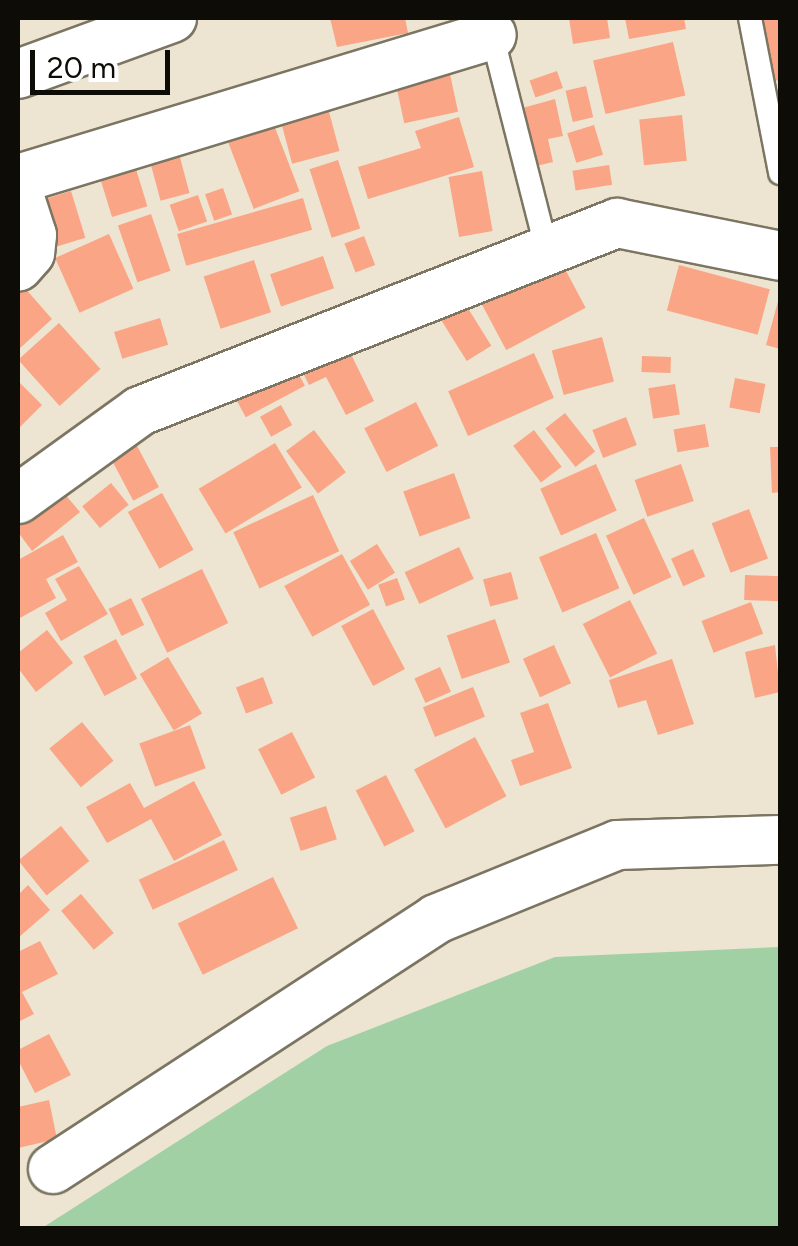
<!DOCTYPE html>
<style>
body{margin:0}
#map{position:relative;width:798px;height:1246px;overflow:hidden;background:#ede5d1;font-family:Figtree,sans-serif}
div>[style]{position:absolute}
[style*='--x']{left:calc(var(--x)*1px);top:calc(var(--y)*1px);width:calc(var(--w)*1px);rotate:calc(var(--a)*1deg)}
.green>*{inset:0;background:#a1d0a4}
.building>*{inset:0;background:#faa586;transform-origin:0 0}
.roads{filter:drop-shadow(2px 0 #7b7562) drop-shadow(-2px 0 #7b7562) drop-shadow(0 2px #7b7562) drop-shadow(0 -2px #7b7562)}
.lane>*{height:22px;margin:-11px;padding:0 11px;transform-origin:11px;border-radius:11px;background:#fff}
.street>*{height:48px;margin:-24px;padding:0 24px;transform-origin:24px;border-radius:24px;background:#fff}
span{translate:-50% -50%;white-space:nowrap;text-align:center;line-height:1.15;-webkit-text-stroke:9px #fff;paint-order:stroke}
.frame{position:absolute;inset:0;border:20px solid #0e0c06;pointer-events:none}
.scale{position:absolute;left:30px;top:50px;width:140px;height:45px;box-sizing:border-box;border:5px solid #0e0c06;border-top:0;padding-left:12px;font-size:30px;line-height:35px;white-space:nowrap;color:#0e0c06;-webkit-text-stroke:8px #fff;paint-order:stroke}
</style>
<div id="map">
<div class="green">
<div style="clip-path:polygon(780px 947px,780px 1228px,42px 1228px,327px 1046px,555px 957px)"></div>
</div>
<div class="building">
<div style="clip-path:polygon(330px 18px,405px 18px,408px 33px,337px 47px)"></div>
<div style="clip-path:polygon(569px 18px,607px 18px,610px 38px,573px 44px)"></div>
<div style="clip-path:polygon(625px 18px,684px 18px,686px 29px,629px 39px)"></div>
<div style="clip-path:polygon(757px 18px,780px 18px,780px 80px,773px 81px)"></div>
<div style="left:673px;top:42px;width:55px;height:82px;rotate:77deg"></div>
<div style="left:446px;top:55px;width:58px;height:55px;rotate:78deg"></div>
<div style="left:557px;top:71px;width:18px;height:29px;rotate:71deg"></div>
<div style="left:586px;top:86px;width:32px;height:21px;rotate:77deg"></div>
<div style="left:324px;top:93px;width:60px;height:49px;rotate:75deg"></div>
<div style="clip-path:polygon(555px 99px,563px 136px,548px 139px,553px 162px,532px 167px,519px 109px)"></div>
<div style="left:269px;top:112px;width:85px;height:49px;rotate:69deg"></div>
<div style="left:682px;top:115px;width:46px;height:43px;rotate:84deg"></div>
<div style="clip-path:polygon(459px 117px,474px 167px,368px 199px,358px 167px,421px 148px,415px 131px)"></div>
<div style="left:594px;top:125px;width:31px;height:28px;rotate:73deg"></div>
<div style="left:174px;top:135px;width:60px;height:30px;rotate:75deg"></div>
<div style="left:338px;top:160px;width:72px;height:30px;rotate:72deg"></div>
<div style="left:609px;top:165px;width:20px;height:37px;rotate:81deg"></div>
<div style="left:136px;top:169px;width:39px;height:37px;rotate:73deg"></div>
<div style="left:482px;top:171px;width:61px;height:34px;rotate:80deg"></div>
<div style="left:223px;top:188px;width:28px;height:19px;rotate:71deg"></div>
<div style="left:71px;top:191px;width:49px;height:33px;rotate:73deg"></div>
<div style="left:198px;top:195px;width:28px;height:30px;rotate:71deg"></div>
<div style="left:303px;top:198px;width:33px;height:131px;rotate:74deg"></div>
<div style="left:151px;top:214px;width:60px;height:35px;rotate:71deg"></div>
<div style="left:109px;top:234px;width:60px;height:59px;rotate:66deg"></div>
<div style="left:364px;top:236px;width:31px;height:21px;rotate:69deg"></div>
<div style="left:557px;top:254px;width:61px;height:90px;rotate:62deg"></div>
<div style="left:323px;top:256px;width:34px;height:56px;rotate:71deg"></div>
<div style="left:254px;top:260px;width:55px;height:53px;rotate:72deg"></div>
<div style="left:679px;top:265px;width:94px;height:47px;rotate:15deg"></div>
<div style="clip-path:polygon(24px 287px,52px 319px,18px 350px,18px 293px)"></div>
<div style="left:459px;top:294px;width:61px;height:29px;rotate:58deg"></div>
<div style="clip-path:polygon(780px 294px,780px 349px,766px 345px)"></div>
<div style="left:160px;top:318px;width:28px;height:48px;rotate:73deg"></div>
<div style="left:59px;top:323px;width:62px;height:55px;rotate:48deg"></div>
<div style="left:602px;top:337px;width:46px;height:52px;rotate:75deg"></div>
<div style="clip-path:polygon(343px 338px,374px 401px,346px 415px,326px 377px,309px 385px,297px 361px)"></div>
<div style="left:534px;top:353px;width:49px;height:94px;rotate:66deg"></div>
<div style="left:288px;top:354px;width:36px;height:67px;rotate:62deg"></div>
<div style="left:642px;top:356px;width:29px;height:16px;rotate:2deg"></div>
<div style="left:735px;top:378px;width:31px;height:30px;rotate:11deg"></div>
<div style="clip-path:polygon(18px 381px,42px 405px,18px 429px)"></div>
<div style="left:675px;top:384px;width:31px;height:27px;rotate:81deg"></div>
<div style="left:416px;top:402px;width:49px;height:58px;rotate:63deg"></div>
<div style="left:281px;top:405px;width:23px;height:24px;rotate:61deg"></div>
<div style="left:565px;top:413px;width:49px;height:25px;rotate:52deg"></div>
<div style="left:626px;top:417px;width:30px;height:36px;rotate:69deg"></div>
<div style="left:705px;top:424px;width:23px;height:32px;rotate:80deg"></div>
<div style="left:127px;top:427px;width:68px;height:29px;rotate:62deg"></div>
<div style="left:314px;top:430px;width:53px;height:35px;rotate:53deg"></div>
<div style="left:534px;top:430px;width:46px;height:26px;rotate:53deg"></div>
<div style="left:275px;top:443px;width:52px;height:89px;rotate:59deg"></div>
<div style="clip-path:polygon(770px 447px,780px 447px,780px 492px,772px 493px)"></div>
<div style="left:596px;top:464px;width:51px;height:61px;rotate:66deg"></div>
<div style="left:681px;top:464px;width:39px;height:49px;rotate:71deg"></div>
<div style="left:454px;top:473px;width:48px;height:54px;rotate:70deg"></div>
<div style="clip-path:polygon(52px 479px,80px 512px,32px 551px,18px 532px,18px 507px)"></div>
<div style="left:111px;top:483px;width:28px;height:37px;rotate:51deg"></div>
<div style="left:162px;top:493px;width:65px;height:39px;rotate:61deg"></div>
<div style="left:313px;top:495px;width:62px;height:88px;rotate:65deg"></div>
<div style="left:749px;top:509px;width:53px;height:40px;rotate:69deg"></div>
<div style="left:644px;top:518px;width:65px;height:42px;rotate:65deg"></div>
<div style="left:596px;top:533px;width:60px;height:62px;rotate:67deg"></div>
<div style="clip-path:polygon(63px 535px,78px 562px,46px 579px,56px 598px,18px 619px,18px 560px)"></div>
<div style="left:377px;top:544px;width:34px;height:32px;rotate:58deg"></div>
<div style="left:459px;top:547px;width:35px;height:60px;rotate:65deg"></div>
<div style="left:693px;top:549px;width:30px;height:24px;rotate:66deg"></div>
<div style="left:342px;top:554px;width:58px;height:66px;rotate:61deg"></div>
<div style="clip-path:polygon(79px 566px,108px 614px,61px 641px,45px 613px,67px 600px,55px 579px)"></div>
<div style="left:202px;top:569px;width:60px;height:68px;rotate:64deg"></div>
<div style="left:511px;top:572px;width:28px;height:29px;rotate:75deg"></div>
<div style="left:745px;top:575px;width:35px;height:25px;rotate:2deg"></div>
<div style="left:397px;top:578px;width:23px;height:20px;rotate:70deg"></div>
<div style="left:131px;top:598px;width:30px;height:25px;rotate:64deg"></div>
<div style="left:630px;top:600px;width:60px;height:53px;rotate:63deg"></div>
<div style="left:751px;top:602px;width:34px;height:53px;rotate:69deg"></div>
<div style="left:373px;top:609px;width:68px;height:36px;rotate:62deg"></div>
<div style="left:495px;top:619px;width:46px;height:51px;rotate:71deg"></div>
<div style="clip-path:polygon(47px 630px,73px 663px,36px 692px,18px 668px,18px 653px)"></div>
<div style="left:116px;top:639px;width:45px;height:37px;rotate:62deg"></div>
<div style="left:554px;top:645px;width:42px;height:34px;rotate:66deg"></div>
<div style="clip-path:polygon(775px 645px,780px 692px,755px 698px,745px 652px)"></div>
<div style="left:168px;top:657px;width:66px;height:33px;rotate:59deg"></div>
<div style="clip-path:polygon(672px 659px,694px 724px,658px 735px,646px 700px,618px 708px,609px 680px)"></div>
<div style="left:440px;top:667px;width:27px;height:28px;rotate:66deg"></div>
<div style="left:263px;top:677px;width:28px;height:29px;rotate:69deg"></div>
<div style="left:473px;top:687px;width:32px;height:54px;rotate:68deg"></div>
<div style="clip-path:polygon(548px 703px,572px 768px,520px 786px,511px 760px,534px 752px,520px 713px)"></div>
<div style="left:82px;top:722px;width:50px;height:42px;rotate:51deg"></div>
<div style="left:190px;top:725px;width:46px;height:54px;rotate:70deg"></div>
<div style="left:292px;top:732px;width:51px;height:38px;rotate:63deg"></div>
<div style="left:475px;top:737px;width:67px;height:69px;rotate:62deg"></div>
<div style="left:386px;top:775px;width:63px;height:34px;rotate:63deg"></div>
<div style="clip-path:polygon(194px 781px,222px 835px,174px 861px,151px 819px,107px 843px,86px 807px,130px 783px,144px 808px)"></div>
<div style="left:326px;top:806px;width:35px;height:38px;rotate:72deg"></div>
<div style="left:61px;top:826px;width:45px;height:55px;rotate:51deg"></div>
<div style="left:224px;top:840px;width:33px;height:94px;rotate:65deg"></div>
<div style="left:273px;top:877px;width:57px;height:106px;rotate:64deg"></div>
<div style="clip-path:polygon(28px 885px,50px 910px,18px 938px,18px 895px)"></div>
<div style="left:81px;top:894px;width:51px;height:26px;rotate:50deg"></div>
<div style="clip-path:polygon(40px 941px,58px 974px,22px 992px,34px 1014px,18px 1022px,18px 952px)"></div>
<div style="clip-path:polygon(49px 1034px,71px 1075px,35px 1093px,18px 1060px,18px 1050px)"></div>
<div style="clip-path:polygon(49px 1100px,57px 1139px,18px 1148px,18px 1107px)"></div>
</div>
<div class="roads">
<div class="lane">
<div style="--x:750;--y:18;--w:158;--a:79"></div>
<div style="--x:491;--y:31;--w:227;--a:75.7"></div>
</div>
<div class="street">
<div style="--x:18;--y:74;--w:164;--a:-20"></div>
<div style="--x:18;--y:179;--w:495;--a:-16.9"></div>
<div style="--x:18;--y:192;--w:45;--a:72"></div>
<div style="--x:32;--y:235;--w:18;--a:96"></div>
<div style="--x:30;--y:253;--w:18;--a:131"></div>
<div style="--x:18;--y:499;--w:150;--a:-35.8"></div>
<div style="--x:140;--y:411;--w:513;--a:-21.51"></div>
<div style="--x:617;--y:223;--w:166;--a:11.4"></div>
<div style="--x:53;--y:1169;--w:457;--a:-33.1"></div>
<div style="--x:436;--y:919;--w:196;--a:-22.2"></div>
<div style="--x:617;--y:845;--w:163;--a:-1.8"></div>
</div>
</div>
<div class="frame"></div>
<div class="scale">20 m</div>
</div>
